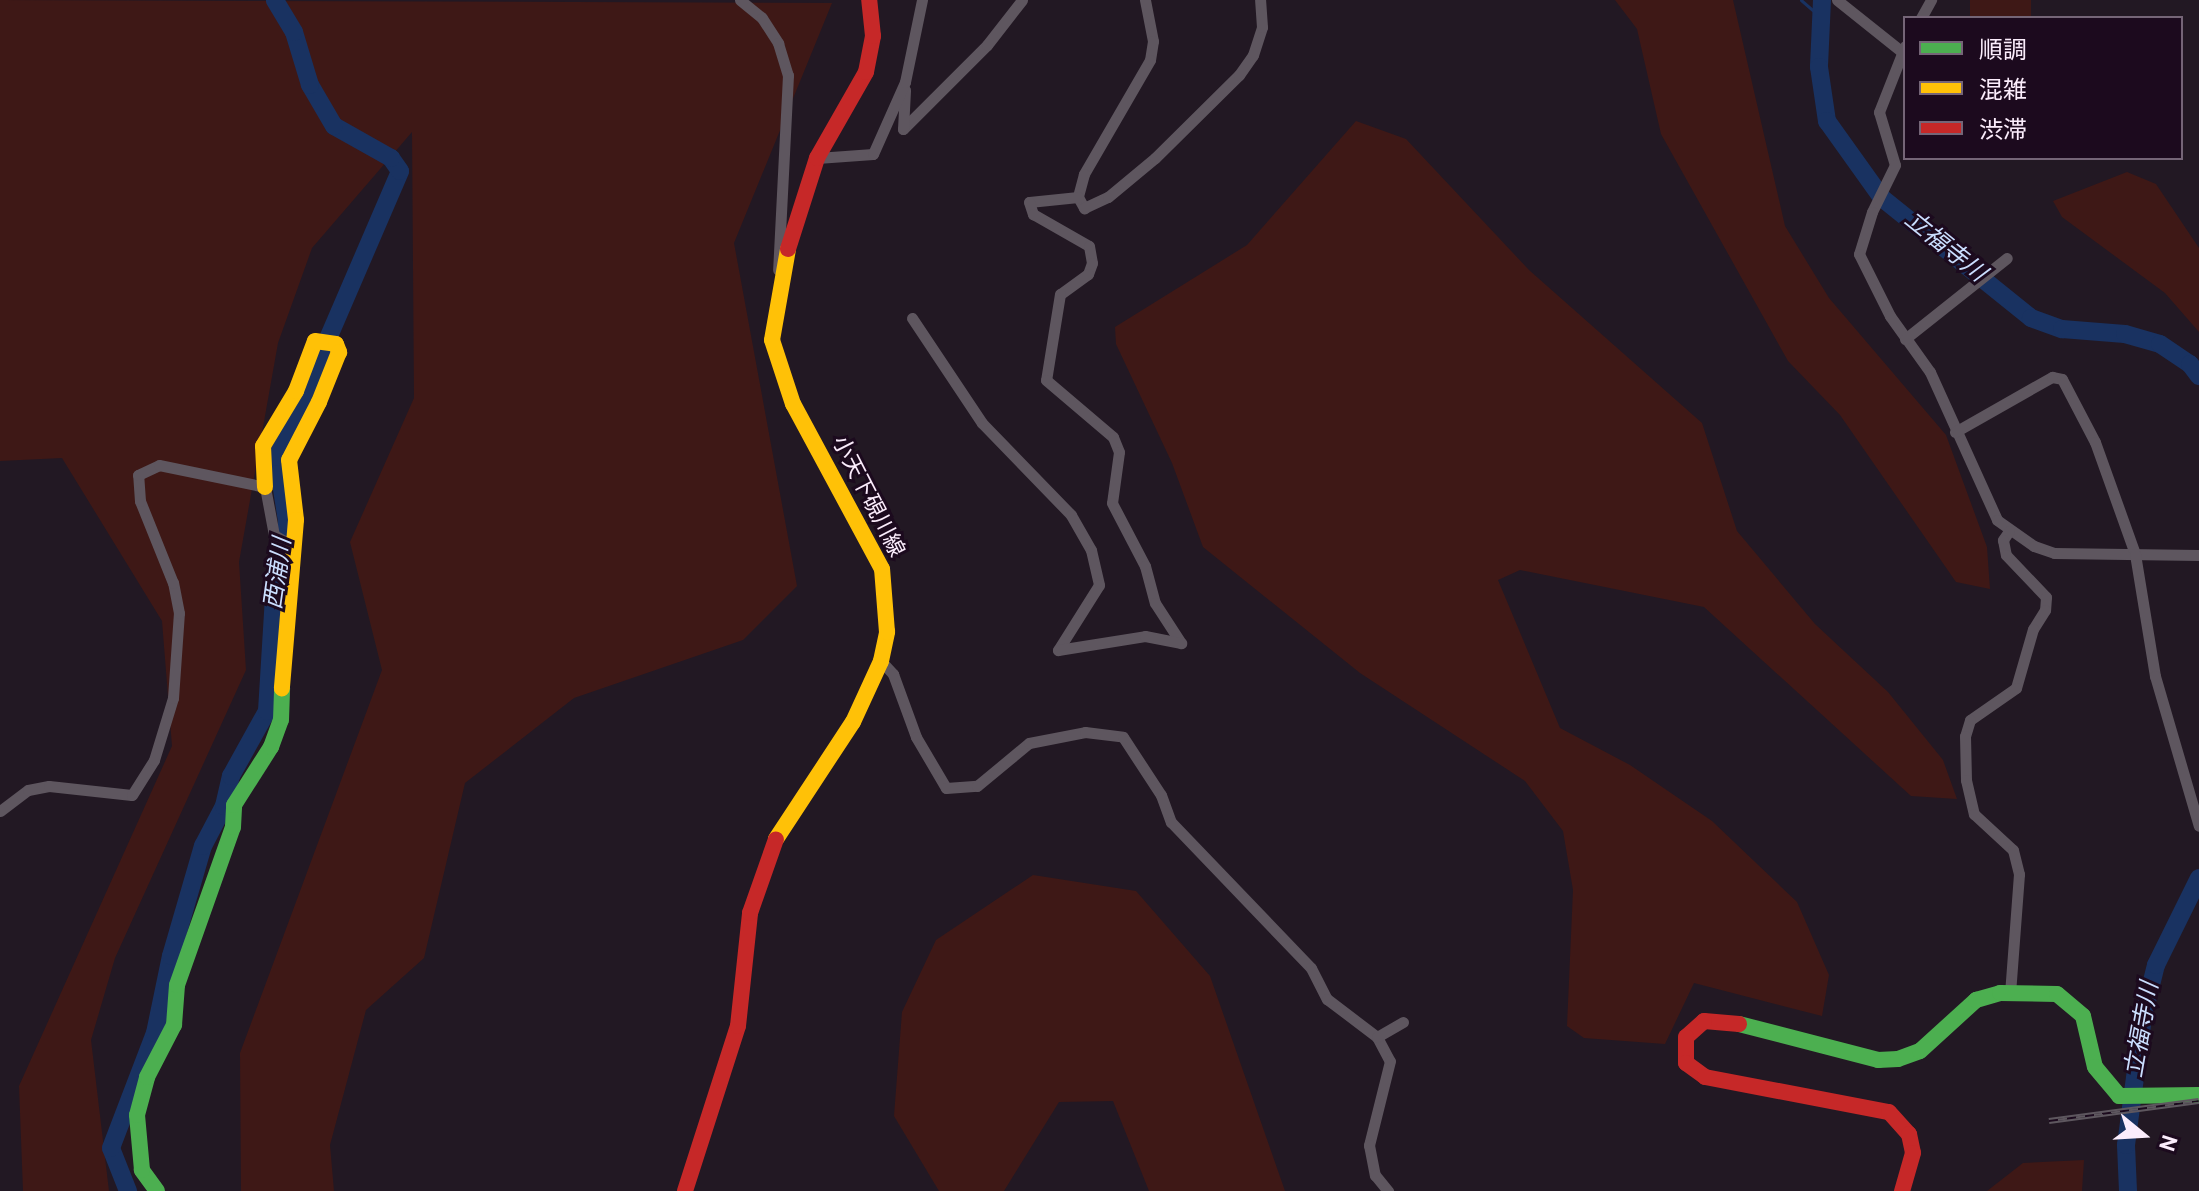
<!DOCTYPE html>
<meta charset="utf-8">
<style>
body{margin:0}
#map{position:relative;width:2199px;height:1191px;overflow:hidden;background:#221823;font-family:Overpass,"Noto Sans JP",sans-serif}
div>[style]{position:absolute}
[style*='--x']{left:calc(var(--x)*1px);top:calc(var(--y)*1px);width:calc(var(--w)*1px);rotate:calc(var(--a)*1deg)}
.green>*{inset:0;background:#3e1816;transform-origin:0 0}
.stream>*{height:3px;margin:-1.5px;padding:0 1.5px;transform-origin:1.5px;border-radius:1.5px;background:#193261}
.river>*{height:18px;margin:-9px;padding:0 9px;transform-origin:9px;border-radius:9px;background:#193261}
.street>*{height:11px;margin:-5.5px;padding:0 5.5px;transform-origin:5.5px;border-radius:5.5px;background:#5e565f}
.fast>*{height:16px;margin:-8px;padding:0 8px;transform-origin:8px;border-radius:8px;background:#4caf50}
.slow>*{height:16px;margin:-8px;padding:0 8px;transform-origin:8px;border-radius:8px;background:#ffc107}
.jam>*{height:16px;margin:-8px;padding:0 8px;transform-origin:8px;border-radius:8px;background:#c62828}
.rail>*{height:6px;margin-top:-3px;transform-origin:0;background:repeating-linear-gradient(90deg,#1c0a1e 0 9px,#5e575f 0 18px);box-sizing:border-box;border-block:2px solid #5e575f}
span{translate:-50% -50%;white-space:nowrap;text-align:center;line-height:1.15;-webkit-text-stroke:6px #1c0a1e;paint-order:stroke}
.street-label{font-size:22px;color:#fbedfc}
.water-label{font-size:24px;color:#cadefe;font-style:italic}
.legend{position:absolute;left:1903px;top:16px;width:280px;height:144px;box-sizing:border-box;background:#1c0a1e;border:2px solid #756577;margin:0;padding:10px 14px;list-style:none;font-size:24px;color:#fbedfc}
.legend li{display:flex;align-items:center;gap:16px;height:40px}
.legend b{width:40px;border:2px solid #756577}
.north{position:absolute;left:2103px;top:1095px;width:80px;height:80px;-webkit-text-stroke:6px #1c0a1e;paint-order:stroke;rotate:108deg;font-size:22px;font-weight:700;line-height:32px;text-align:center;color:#fbedfc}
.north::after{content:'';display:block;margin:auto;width:28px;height:36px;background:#fbedfc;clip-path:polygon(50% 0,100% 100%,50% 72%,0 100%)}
</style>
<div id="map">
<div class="green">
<div style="clip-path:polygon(0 0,832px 3px,734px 243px,797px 586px,743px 640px,574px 698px,465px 783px,424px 958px,366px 1010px,330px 1145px,334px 1191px,241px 1191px,240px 1053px,382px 670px,350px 542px,414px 398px,412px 132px,312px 248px,278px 343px,239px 562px,246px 670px,115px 958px,91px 1040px,109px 1191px,23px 1191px,19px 1086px,172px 746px,162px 621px,62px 458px,0 461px)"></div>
<div style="clip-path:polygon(1615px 0,1733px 0,1785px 226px,1829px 298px,1946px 435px,1987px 547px,1990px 589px,1956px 582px,1840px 415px,1788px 361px,1661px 134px,1637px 29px)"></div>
<div style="left:1970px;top:0;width:61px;height:18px"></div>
<div style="clip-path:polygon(1356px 121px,1406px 139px,1529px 270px,1702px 423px,1737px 531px,1815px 624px,1888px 692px,1943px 760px,1957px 799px,1911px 796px,1704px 607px,1520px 570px,1498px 580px,1560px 728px,1630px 765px,1712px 821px,1797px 902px,1829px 975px,1822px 1016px,1694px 983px,1665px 1044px,1584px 1038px,1567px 1026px,1573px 890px,1563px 831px,1525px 781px,1360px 673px,1203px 547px,1172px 463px,1116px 344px,1115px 327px,1247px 245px)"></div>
<div style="clip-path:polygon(2127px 172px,2156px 184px,2199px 248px,2199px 332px,2165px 293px,2062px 217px,2053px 201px)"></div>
<div style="clip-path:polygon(1033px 875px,1136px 891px,1210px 976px,1285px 1191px,1149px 1191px,1113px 1101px,1059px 1102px,1004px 1191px,939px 1191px,894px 1116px,902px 1012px,936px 940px)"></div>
<div style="clip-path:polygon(2084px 1160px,2082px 1191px,1987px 1191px,2023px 1163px)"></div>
</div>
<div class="stream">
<div style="--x:1801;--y:0;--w:23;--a:41"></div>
</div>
<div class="river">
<div style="--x:1822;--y:0;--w:67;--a:92.6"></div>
<div style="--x:1819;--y:67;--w:55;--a:81.6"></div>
<div style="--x:1827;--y:121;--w:95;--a:54.5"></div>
<div style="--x:1882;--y:198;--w:191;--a:38.8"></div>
<div style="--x:2031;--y:318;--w:33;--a:20"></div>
<div style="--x:2062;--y:329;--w:63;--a:4.5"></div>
<div style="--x:2125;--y:334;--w:36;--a:16"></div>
<div style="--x:2160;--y:344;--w:36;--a:34"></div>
<div style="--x:2190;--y:364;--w:15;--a:53"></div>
<div style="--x:128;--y:1191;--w:46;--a:-111.6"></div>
<div style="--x:111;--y:1148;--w:123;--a:-69.1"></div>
<div style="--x:155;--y:1033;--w:79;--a:-78.3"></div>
<div style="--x:171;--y:956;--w:115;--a:-73.8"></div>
<div style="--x:203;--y:846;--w:45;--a:-62.3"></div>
<div style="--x:224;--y:806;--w:31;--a:-77"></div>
<div style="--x:231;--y:776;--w:74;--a:-61"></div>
<div style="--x:267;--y:711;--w:132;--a:-86.5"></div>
<div style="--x:275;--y:579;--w:20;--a:-66"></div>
<div style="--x:283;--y:561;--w:40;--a:-84.3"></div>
<div style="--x:287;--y:521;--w:65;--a:-98.9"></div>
<div style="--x:277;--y:457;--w:311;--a:-66.7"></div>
<div style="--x:400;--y:171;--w:16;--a:-125"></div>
<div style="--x:391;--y:158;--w:65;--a:-150.7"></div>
<div style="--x:334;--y:126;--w:48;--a:-120.3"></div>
<div style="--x:310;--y:85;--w:55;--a:-106.8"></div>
<div style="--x:294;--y:32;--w:37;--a:-121"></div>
<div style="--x:2128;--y:1191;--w:46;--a:-92.5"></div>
<div style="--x:2126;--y:1145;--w:129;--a:-82.4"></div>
<div style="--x:2143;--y:1017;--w:54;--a:-76"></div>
<div style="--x:2156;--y:965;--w:97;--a:-63.7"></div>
</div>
<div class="street">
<div style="--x:740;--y:0;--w:28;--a:39"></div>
<div style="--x:762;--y:18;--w:30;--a:57"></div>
<div style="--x:778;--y:43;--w:34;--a:73"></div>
<div style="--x:788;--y:75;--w:195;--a:92.9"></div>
<div style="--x:1145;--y:0;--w:42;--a:79"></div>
<div style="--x:1153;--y:41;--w:19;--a:99"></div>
<div style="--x:1150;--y:60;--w:132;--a:120.1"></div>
<div style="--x:1084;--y:174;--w:24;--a:105"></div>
<div style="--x:1078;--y:197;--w:13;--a:61"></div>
<div style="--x:1084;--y:208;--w:26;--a:-25"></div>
<div style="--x:1108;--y:197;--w:61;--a:-39.7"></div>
<div style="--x:1155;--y:158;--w:118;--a:-44.7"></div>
<div style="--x:1239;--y:75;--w:24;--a:-55"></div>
<div style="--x:1253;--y:55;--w:29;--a:-72"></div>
<div style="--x:1262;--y:27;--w:27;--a:-94"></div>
<div style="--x:1837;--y:0;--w:82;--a:38.6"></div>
<div style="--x:1921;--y:18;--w:21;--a:-61"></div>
<div style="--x:1905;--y:46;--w:71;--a:111.5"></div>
<div style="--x:1879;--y:112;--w:55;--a:73.2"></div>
<div style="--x:1895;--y:165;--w:52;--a:116.1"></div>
<div style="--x:1872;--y:212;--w:44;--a:107.2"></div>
<div style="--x:1859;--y:254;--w:69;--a:63.4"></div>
<div style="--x:1890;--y:316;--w:69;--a:54.5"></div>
<div style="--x:1930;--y:372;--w:162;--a:65.6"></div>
<div style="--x:1997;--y:520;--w:45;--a:35.1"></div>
<div style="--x:2034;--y:546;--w:21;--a:19"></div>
<div style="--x:2054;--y:553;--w:145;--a:0.8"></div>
<div style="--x:903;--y:129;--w:119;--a:-45"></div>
<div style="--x:987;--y:45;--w:57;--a:-52.1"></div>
<div style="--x:903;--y:129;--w:39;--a:-87"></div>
<div style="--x:817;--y:158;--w:56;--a:-4.1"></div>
<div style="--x:873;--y:154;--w:79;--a:-66"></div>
<div style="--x:905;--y:82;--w:84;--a:-78.3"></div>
<div style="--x:1078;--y:197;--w:49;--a:174.2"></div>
<div style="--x:1029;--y:202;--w:13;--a:72"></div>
<div style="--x:1033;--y:214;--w:64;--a:29.7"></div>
<div style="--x:1089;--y:246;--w:17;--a:80"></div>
<div style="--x:1092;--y:263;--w:12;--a:110"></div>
<div style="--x:1088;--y:274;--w:34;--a:144"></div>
<div style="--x:1060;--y:294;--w:87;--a:99.2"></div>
<div style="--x:1046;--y:380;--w:88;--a:40.4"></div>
<div style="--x:1113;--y:437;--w:16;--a:68"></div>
<div style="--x:1119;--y:452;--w:51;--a:97.8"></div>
<div style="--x:1112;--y:503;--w:71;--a:62.4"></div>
<div style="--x:1145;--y:566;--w:38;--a:75"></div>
<div style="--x:1155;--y:603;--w:48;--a:57"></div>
<div style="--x:912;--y:318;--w:126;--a:56.3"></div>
<div style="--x:982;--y:423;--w:128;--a:45.9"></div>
<div style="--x:1071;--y:515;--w:40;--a:60.3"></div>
<div style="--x:1091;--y:550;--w:36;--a:77"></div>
<div style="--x:1099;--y:585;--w:77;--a:122.2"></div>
<div style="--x:1058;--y:650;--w:88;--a:-9.1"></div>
<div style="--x:1145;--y:636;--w:37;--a:11"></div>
<div style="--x:1905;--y:339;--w:130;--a:-38.5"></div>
<div style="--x:1955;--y:432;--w:112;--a:-29.6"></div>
<div style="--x:2052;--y:377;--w:10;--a:11"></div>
<div style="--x:2062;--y:379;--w:71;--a:62.4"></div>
<div style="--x:2095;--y:442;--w:119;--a:70.3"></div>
<div style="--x:2135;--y:554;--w:124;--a:80.7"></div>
<div style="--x:2155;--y:676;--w:156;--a:73.7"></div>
<div style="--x:2009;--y:531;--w:11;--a:124"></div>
<div style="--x:2003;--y:540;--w:15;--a:79"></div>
<div style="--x:2006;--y:555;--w:58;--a:46.4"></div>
<div style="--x:2046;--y:597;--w:13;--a:94"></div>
<div style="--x:2045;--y:610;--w:22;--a:122"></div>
<div style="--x:2033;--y:629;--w:61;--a:106.1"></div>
<div style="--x:2016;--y:688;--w:56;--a:145.2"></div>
<div style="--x:1970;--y:720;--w:17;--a:107"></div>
<div style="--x:1965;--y:736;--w:44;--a:88.7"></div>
<div style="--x:1966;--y:780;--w:35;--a:77"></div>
<div style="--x:1974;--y:814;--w:53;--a:42.7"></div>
<div style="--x:2013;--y:850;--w:25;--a:76"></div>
<div style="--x:2019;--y:874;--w:119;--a:94.3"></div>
<div style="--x:881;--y:661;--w:18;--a:47"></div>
<div style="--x:893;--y:674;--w:67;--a:69.9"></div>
<div style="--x:916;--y:737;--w:59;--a:59.5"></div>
<div style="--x:946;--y:788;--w:31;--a:-4"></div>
<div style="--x:977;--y:786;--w:67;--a:-39.6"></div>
<div style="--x:1029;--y:743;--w:57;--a:-11.1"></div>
<div style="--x:1085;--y:732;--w:38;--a:7"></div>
<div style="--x:1123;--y:737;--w:69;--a:56.8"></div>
<div style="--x:1161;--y:795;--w:29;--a:70"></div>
<div style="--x:1171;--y:822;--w:202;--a:46.2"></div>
<div style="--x:1311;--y:968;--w:35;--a:63"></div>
<div style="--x:1327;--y:999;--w:63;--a:37.2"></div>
<div style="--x:1377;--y:1037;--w:27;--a:62"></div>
<div style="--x:1390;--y:1061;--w:87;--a:104"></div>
<div style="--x:1369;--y:1145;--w:31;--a:79"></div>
<div style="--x:1375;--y:1175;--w:21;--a:51"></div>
<div style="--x:0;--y:811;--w:35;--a:-37"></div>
<div style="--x:28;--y:790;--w:21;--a:-11"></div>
<div style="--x:49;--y:786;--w:83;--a:6.2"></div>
<div style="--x:132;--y:795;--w:41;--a:-57.8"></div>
<div style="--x:154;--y:760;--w:65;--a:-73"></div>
<div style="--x:173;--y:698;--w:85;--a:-86"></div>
<div style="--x:179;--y:613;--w:31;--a:-101"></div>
<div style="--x:173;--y:583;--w:88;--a:-111.9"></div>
<div style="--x:140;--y:501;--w:26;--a:-94"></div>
<div style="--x:138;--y:475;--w:23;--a:-25"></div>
<div style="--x:159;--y:465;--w:108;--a:11.7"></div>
<div style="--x:265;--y:487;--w:49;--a:79.4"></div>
<div style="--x:274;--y:535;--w:22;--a:30"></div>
<div style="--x:1377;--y:1037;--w:30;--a:-30"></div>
</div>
<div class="fast">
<div style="--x:1739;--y:1024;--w:144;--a:14.5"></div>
<div style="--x:1878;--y:1060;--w:20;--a:-3"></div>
<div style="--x:1898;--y:1059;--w:23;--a:-20"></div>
<div style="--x:1920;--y:1051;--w:76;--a:-42.3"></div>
<div style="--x:1976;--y:1000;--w:25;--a:-16"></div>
<div style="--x:2000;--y:993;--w:57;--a:1"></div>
<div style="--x:2057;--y:994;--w:34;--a:40"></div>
<div style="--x:2083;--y:1016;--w:52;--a:76.8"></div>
<div style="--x:2095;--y:1067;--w:38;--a:50"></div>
<div style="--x:2119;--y:1096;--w:80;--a:-0.7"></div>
<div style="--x:157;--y:1191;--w:26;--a:-126"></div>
<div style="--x:142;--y:1170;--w:55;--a:-95.2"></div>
<div style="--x:137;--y:1115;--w:39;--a:-75"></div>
<div style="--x:147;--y:1077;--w:59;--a:-62.6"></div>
<div style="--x:174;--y:1025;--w:40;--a:-85.7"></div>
<div style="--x:177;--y:985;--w:168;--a:-70.5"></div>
<div style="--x:233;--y:827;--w:22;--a:-87"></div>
<div style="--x:234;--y:805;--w:69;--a:-57.5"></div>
<div style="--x:271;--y:747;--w:29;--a:-70"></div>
<div style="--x:281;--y:720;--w:32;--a:-88"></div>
</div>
<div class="slow">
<div style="--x:265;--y:487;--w:41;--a:-92.8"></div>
<div style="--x:263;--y:446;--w:64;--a:-59"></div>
<div style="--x:296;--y:391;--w:53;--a:-69.2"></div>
<div style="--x:315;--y:341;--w:21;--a:8"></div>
<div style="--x:336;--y:344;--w:9;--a:69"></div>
<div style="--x:339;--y:352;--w:54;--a:111.8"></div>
<div style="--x:319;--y:402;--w:65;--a:117.3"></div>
<div style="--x:289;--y:460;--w:60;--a:83.3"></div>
<div style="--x:296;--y:520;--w:169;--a:94.8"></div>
<div style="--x:776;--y:839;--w:140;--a:-56.7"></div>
<div style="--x:853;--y:722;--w:67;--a:-65.3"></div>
<div style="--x:881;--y:661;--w:30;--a:-78"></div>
<div style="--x:887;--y:632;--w:63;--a:-94.5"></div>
<div style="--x:882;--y:569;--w:187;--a:-118.3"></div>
<div style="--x:793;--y:404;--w:67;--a:-108.2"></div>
<div style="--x:772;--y:340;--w:92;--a:-80"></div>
</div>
<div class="jam">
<div style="--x:788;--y:249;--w:96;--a:-72.3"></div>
<div style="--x:817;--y:158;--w:99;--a:-60.3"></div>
<div style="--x:866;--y:72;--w:37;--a:-79"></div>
<div style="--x:873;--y:36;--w:36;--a:-96"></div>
<div style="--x:1739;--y:1024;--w:35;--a:-175"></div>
<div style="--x:1704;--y:1021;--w:24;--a:138"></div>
<div style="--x:1686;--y:1037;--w:26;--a:90"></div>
<div style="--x:1686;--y:1063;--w:24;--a:36"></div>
<div style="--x:1705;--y:1077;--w:187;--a:10.8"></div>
<div style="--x:1889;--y:1112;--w:30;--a:48"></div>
<div style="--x:1909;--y:1134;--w:19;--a:78"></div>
<div style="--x:1913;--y:1153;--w:40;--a:106"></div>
<div style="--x:685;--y:1191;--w:173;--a:-72.2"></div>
<div style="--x:738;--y:1026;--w:114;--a:-83.9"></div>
<div style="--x:750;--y:913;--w:78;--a:-70.6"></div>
</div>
<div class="rail">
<div style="--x:2049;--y:1121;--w:151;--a:-7.6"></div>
</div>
<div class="street-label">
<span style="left:867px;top:497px;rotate:63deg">小天下硯川線</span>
</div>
<div class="water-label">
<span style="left:1944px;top:248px;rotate:39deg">立福寺川</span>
<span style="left:280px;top:574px;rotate:-82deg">西浦川</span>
<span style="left:2144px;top:1030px;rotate:-80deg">立福寺川</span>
</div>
<ul class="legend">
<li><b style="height:10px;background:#4caf50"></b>順調</li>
<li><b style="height:10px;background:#ffc107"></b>混雑</li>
<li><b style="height:10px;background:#c62828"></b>渋滞</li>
</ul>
<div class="north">N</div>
</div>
